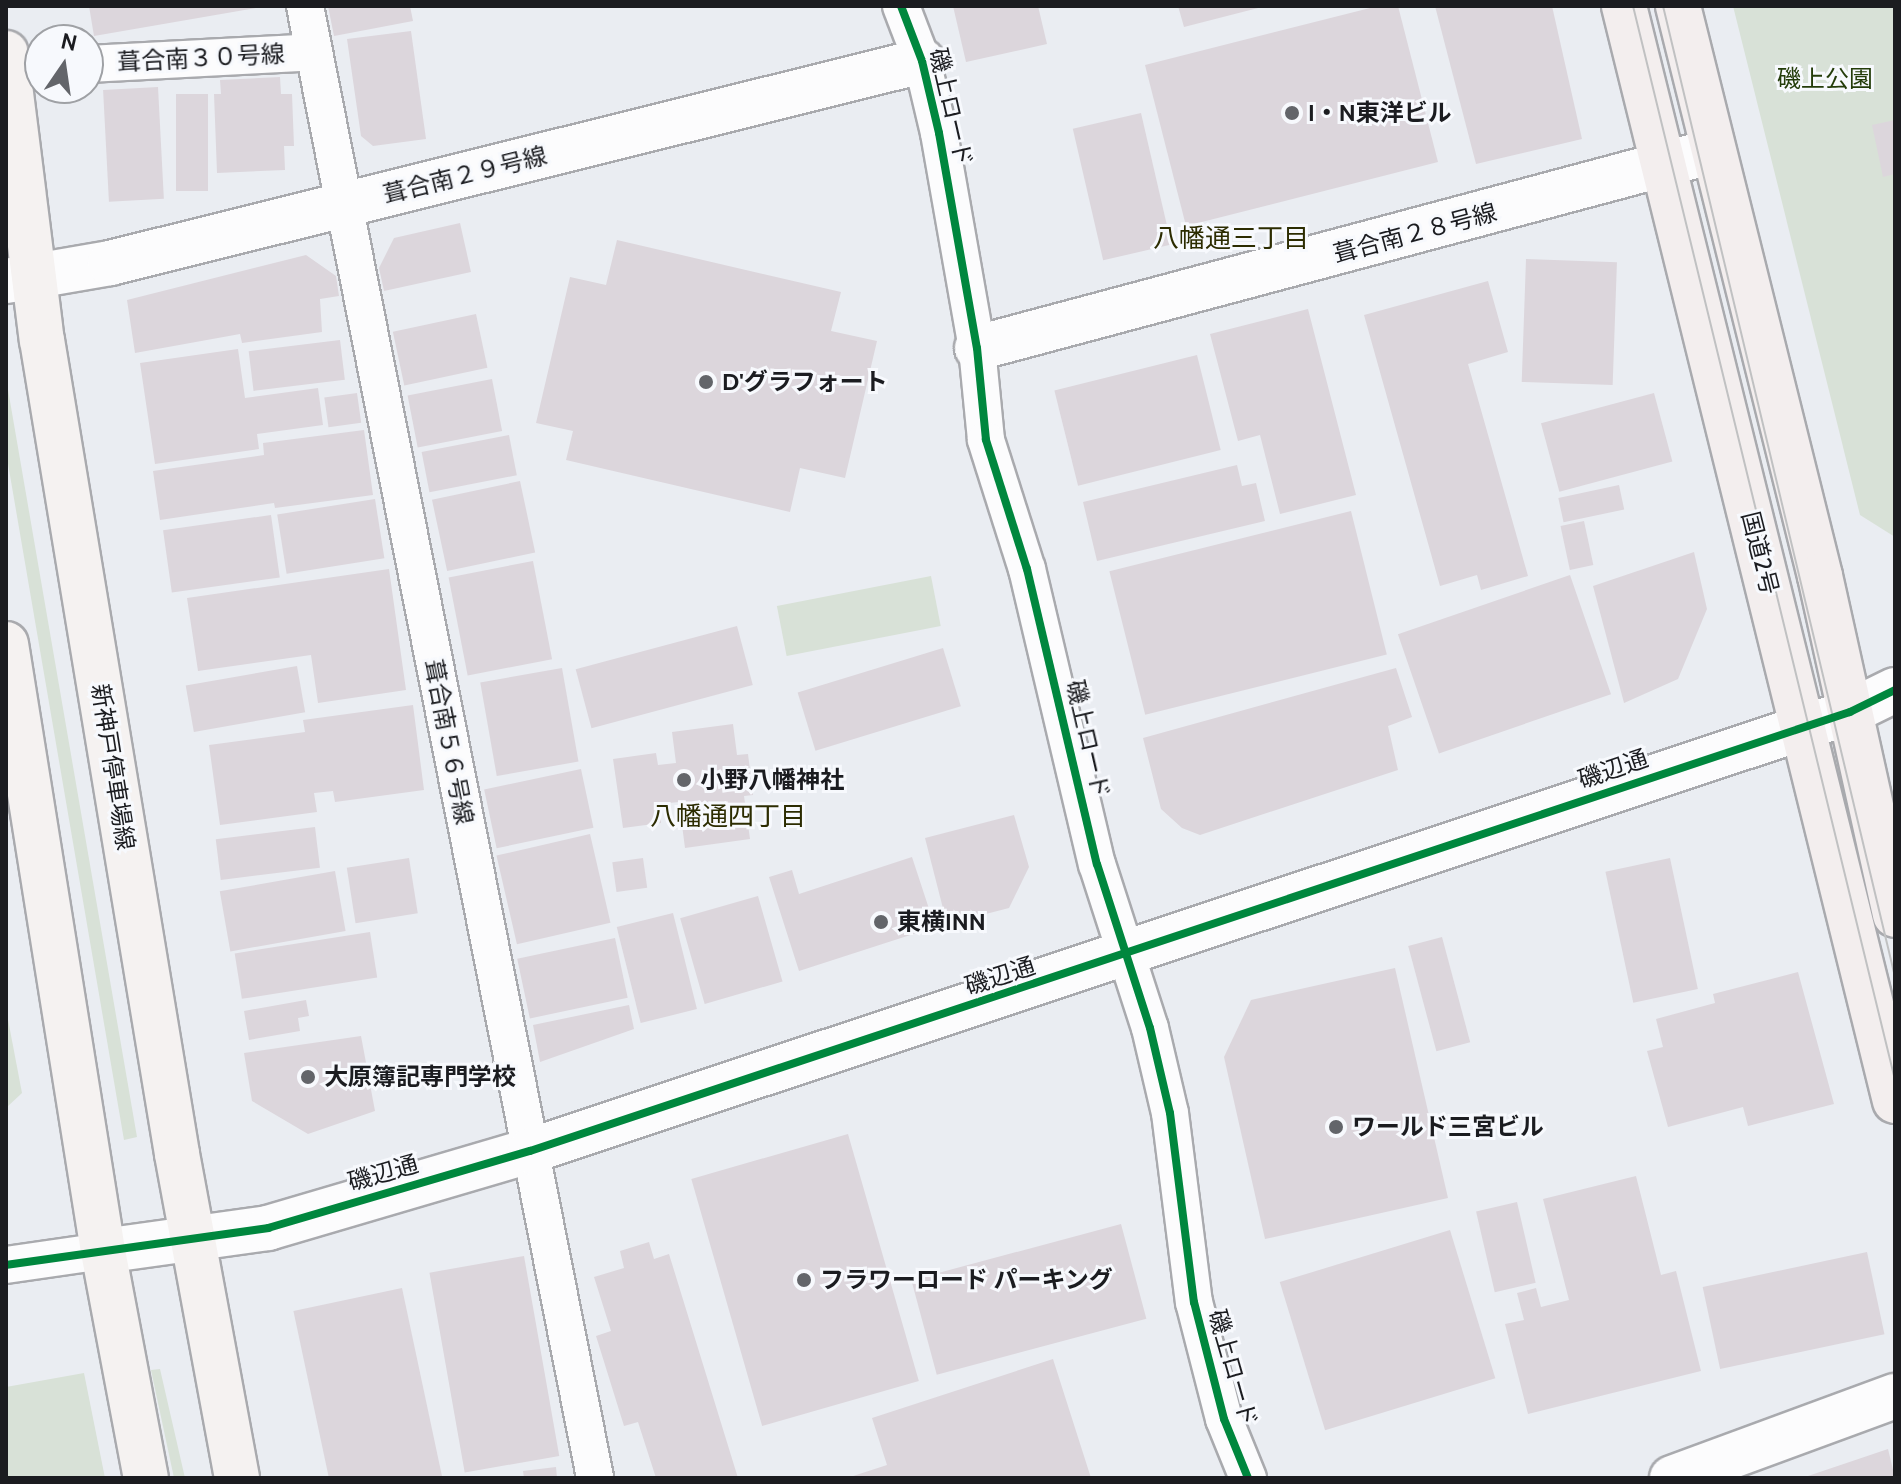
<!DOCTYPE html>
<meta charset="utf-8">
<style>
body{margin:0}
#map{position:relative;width:1901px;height:1484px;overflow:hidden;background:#eaedf2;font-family:Cabin,"Noto Sans JP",sans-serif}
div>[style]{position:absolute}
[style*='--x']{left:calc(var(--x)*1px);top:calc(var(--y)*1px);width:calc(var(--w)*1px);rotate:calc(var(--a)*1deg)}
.green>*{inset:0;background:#d8e1d7;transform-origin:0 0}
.building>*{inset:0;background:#dcd6dc;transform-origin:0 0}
.roads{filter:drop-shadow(2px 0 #a9aaae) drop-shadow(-2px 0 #a9aaae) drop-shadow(0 2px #a9aaae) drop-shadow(0 -2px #a9aaae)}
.minor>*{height:36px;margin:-18px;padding:0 18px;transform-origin:18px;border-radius:18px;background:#fcfcfd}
.tertiary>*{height:44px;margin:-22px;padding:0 22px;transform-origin:22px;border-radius:22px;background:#fcfcfd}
.primary>*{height:44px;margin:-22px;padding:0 22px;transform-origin:22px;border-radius:22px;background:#f5f2f1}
.trunk>*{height:44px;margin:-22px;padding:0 22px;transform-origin:22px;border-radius:22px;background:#f3eeee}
.tram>*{height:2px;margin:-1px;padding:0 1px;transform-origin:1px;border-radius:1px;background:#c0c1c2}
.cycleway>*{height:8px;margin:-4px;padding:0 4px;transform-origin:4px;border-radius:4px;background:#00873e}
.dots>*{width:22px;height:22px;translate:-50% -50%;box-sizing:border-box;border:4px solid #f7f9fd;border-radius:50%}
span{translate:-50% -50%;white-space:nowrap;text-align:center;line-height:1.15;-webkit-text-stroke:6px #f7f9fd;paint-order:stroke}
.street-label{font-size:24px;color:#1b1c20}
.park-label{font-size:24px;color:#243d0a}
.poi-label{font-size:24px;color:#1b1c20;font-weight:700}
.left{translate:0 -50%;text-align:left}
.neighbourhood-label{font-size:26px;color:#2c2c01}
.frame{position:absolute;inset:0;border:8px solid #1b1c20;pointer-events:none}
.north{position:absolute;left:24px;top:24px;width:80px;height:80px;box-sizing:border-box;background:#f7f9fd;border:2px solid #9fa1a5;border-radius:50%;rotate:13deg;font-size:22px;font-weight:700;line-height:32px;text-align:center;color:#1b1c20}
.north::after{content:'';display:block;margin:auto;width:28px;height:36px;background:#63656a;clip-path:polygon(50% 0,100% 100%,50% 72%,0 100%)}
</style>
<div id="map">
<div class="green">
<div style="clip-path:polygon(1733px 6px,1895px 6px,1895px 537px,1860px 515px)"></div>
<div style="clip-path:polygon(6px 378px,137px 1137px,124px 1140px,6px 452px)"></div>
<div style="left:931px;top:576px;width:51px;height:157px;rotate:79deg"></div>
<div style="clip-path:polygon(6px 1009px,22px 1093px,6px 1108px)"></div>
<div style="clip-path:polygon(160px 1369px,185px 1478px,174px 1478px,151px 1370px)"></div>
<div style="clip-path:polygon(84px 1373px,105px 1478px,6px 1478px,6px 1387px)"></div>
</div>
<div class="building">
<div style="clip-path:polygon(89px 6px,256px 6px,256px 8px,94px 36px)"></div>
<div style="clip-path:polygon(328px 6px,410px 6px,413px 21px,334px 36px)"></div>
<div style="clip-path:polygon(953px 6px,1038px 6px,1047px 44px,966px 62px)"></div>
<div style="clip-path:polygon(1178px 6px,1262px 6px,1262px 7px,1184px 27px)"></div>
<div style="clip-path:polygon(1378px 6px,1398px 6px,1438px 162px,1186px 226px,1145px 65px)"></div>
<div style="clip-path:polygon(1435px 6px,1552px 6px,1582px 139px,1476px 164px)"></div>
<div style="clip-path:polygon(411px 31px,426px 139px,373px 146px,361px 136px,347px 39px)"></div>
<div style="clip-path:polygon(280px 77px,281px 94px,292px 94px,294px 146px,284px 146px,285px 170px,217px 173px,214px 94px,221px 94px,220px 80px)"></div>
<div style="left:158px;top:87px;width:112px;height:55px;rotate:87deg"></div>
<div style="left:176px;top:94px;width:32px;height:97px"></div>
<div style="left:1141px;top:113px;width:135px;height:70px;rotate:77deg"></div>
<div style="clip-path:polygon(1895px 120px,1895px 174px,1883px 177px,1872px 125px)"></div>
<div style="clip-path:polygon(460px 223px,471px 272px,384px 291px,379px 268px,394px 238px)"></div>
<div style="clip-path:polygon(617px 240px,841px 292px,831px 331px,877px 341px,845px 478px,800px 468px,790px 512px,566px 460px,573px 431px,536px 423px,570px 277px,606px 285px)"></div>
<div style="clip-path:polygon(306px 255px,336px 276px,339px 296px,320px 299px,322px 332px,242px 343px,240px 334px,135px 353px,127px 300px)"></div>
<div style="left:1526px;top:259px;width:91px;height:123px;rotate:2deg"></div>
<div style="clip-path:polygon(1488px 281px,1508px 352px,1468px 364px,1528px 576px,1481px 590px,1477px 575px,1440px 586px,1364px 315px)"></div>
<div style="clip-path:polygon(1308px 309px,1356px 495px,1280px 514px,1260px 435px,1238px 441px,1210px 334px)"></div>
<div style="left:476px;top:314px;width:55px;height:85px;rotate:78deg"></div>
<div style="left:340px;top:340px;width:40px;height:92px;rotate:83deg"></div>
<div style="clip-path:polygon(238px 349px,245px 398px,318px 388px,323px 425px,257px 434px,259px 449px,155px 464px,140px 363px)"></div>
<div style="left:1197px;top:355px;width:98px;height:147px;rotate:76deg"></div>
<div style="left:492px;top:379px;width:53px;height:86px;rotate:79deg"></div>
<div style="left:357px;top:393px;width:30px;height:33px;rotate:82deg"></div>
<div style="left:1654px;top:393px;width:71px;height:117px;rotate:75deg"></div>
<div style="clip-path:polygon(364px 430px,373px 495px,275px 508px,274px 503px,160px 520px,153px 471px,264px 455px,263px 443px)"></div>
<div style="left:509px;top:435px;width:41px;height:89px;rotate:79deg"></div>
<div style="clip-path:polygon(1237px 465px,1242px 486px,1256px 483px,1265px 521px,1097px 561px,1083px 502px)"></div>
<div style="left:520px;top:481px;width:73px;height:90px;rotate:78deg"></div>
<div style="left:1619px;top:485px;width:25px;height:62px;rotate:78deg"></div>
<div style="left:375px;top:499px;width:60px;height:99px;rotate:81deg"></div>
<div style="left:1351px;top:511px;width:148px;height:249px;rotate:76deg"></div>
<div style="left:271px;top:515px;width:63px;height:109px;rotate:82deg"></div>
<div style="left:1584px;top:521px;width:45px;height:24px;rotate:78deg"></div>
<div style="clip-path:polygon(1694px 552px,1707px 609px,1678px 679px,1624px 703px,1593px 586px)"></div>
<div style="left:533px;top:561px;width:100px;height:86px;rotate:79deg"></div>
<div style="clip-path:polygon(389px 569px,406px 690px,318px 703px,311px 655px,198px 671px,187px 598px)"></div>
<div style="left:1570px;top:575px;width:126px;height:182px;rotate:71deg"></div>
<div style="left:737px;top:626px;width:61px;height:167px;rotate:75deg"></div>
<div style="left:943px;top:648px;width:61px;height:152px;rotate:73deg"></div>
<div style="left:297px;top:666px;width:47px;height:113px;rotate:80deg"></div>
<div style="left:562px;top:668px;width:95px;height:83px;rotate:80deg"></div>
<div style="clip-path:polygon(1396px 668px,1412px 717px,1388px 726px,1398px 770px,1200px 835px,1182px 828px,1161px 809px,1143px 738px)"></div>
<div style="clip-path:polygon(413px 705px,424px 790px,335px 802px,333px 791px,314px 793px,317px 812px,220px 825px,209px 745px,305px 732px,303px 720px)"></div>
<div style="clip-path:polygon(733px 724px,737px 755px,748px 754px,753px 795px,744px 796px,750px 839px,685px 848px,679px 802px,659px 804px,661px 823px,623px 828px,613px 759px,656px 753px,658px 765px,676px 763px,672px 732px)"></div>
<div style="left:581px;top:769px;width:60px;height:99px;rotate:78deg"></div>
<div style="clip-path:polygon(1014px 815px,1029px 867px,1009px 908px,947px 924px,925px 838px)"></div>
<div style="left:315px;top:827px;width:41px;height:100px;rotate:83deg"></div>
<div style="left:590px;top:834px;width:91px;height:96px;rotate:77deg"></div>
<div style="clip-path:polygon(912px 857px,935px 927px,799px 971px,769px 877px,792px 870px,799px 894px)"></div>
<div style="left:409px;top:858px;width:56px;height:63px;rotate:81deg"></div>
<div style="left:643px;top:858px;width:30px;height:31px;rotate:82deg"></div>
<div style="left:1670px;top:858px;width:134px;height:66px;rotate:78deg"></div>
<div style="left:335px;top:871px;width:61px;height:117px;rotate:80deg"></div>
<div style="left:758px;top:896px;width:89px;height:81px;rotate:74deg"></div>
<div style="left:673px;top:913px;width:99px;height:58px;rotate:76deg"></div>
<div style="left:370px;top:932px;width:46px;height:137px;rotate:81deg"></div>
<div style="left:1442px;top:937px;width:109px;height:35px;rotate:75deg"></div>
<div style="left:615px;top:938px;width:61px;height:100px;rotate:78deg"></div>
<div style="clip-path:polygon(1395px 968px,1448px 1198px,1265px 1239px,1224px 1057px,1251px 1000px)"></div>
<div style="clip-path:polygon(1798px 972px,1834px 1104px,1748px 1126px,1743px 1107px,1668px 1127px,1647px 1051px,1663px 1047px,1656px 1019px,1715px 1003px,1713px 994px)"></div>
<div style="clip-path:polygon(306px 1000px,309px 1016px,298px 1018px,300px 1031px,249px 1040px,244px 1011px)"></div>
<div style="clip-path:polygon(629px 1005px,634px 1029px,540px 1062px,533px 1025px)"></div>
<div style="clip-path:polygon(361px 1036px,375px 1111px,308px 1134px,252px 1101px,244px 1053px)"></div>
<div style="left:848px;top:1134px;width:257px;height:163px;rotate:74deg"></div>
<div style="clip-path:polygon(1636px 1176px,1661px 1275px,1676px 1271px,1701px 1371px,1528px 1414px,1505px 1324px,1524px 1320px,1517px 1293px,1536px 1288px,1541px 1307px,1569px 1300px,1543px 1199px)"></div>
<div style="left:1517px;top:1202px;width:83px;height:42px;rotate:77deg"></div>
<div style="left:1121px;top:1224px;width:98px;height:217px;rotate:75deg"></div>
<div style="left:1450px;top:1230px;width:155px;height:178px;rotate:73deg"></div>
<div style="clip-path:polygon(649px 1242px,654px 1259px,669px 1254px,738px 1478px,656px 1478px,638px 1422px,624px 1426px,596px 1336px,611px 1331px,594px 1277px,624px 1268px,620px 1251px)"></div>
<div style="left:1867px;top:1252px;width:84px;height:168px;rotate:78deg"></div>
<div style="left:524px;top:1256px;width:203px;height:96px;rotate:80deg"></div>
<div style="left:402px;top:1288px;width:194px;height:111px;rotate:78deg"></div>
<div style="clip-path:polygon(1053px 1359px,1091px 1478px,847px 1478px,887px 1465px,872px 1418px)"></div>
<div style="clip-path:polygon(1888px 1449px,1895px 1478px,1805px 1478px,1805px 1477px)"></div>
<div style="clip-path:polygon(556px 1467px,557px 1478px,524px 1478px,523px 1471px)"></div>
</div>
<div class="roads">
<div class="minor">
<div style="--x:305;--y:6;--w:1500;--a:78.85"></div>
<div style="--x:901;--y:6;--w:59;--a:69.1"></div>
<div style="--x:922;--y:61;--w:74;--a:76.7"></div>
<div style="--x:939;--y:133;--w:218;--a:80"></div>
<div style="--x:977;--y:348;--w:92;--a:84.4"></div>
<div style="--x:986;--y:440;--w:135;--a:72.4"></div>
<div style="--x:1027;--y:569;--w:303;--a:76.7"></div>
<div style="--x:1097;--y:864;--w:172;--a:72.1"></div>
<div style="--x:1150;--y:1028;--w:87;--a:76.8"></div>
<div style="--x:1170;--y:1113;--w:191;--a:82.8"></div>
<div style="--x:1194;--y:1302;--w:121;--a:75.6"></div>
<div style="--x:1224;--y:1419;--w:64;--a:67.9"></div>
<div style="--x:88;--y:64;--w:226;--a:-3"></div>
<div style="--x:9;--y:68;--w:31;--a:-2"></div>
<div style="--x:6;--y:1265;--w:98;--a:-8.2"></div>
</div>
<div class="tertiary">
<div style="--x:6;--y:281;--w:106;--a:-9.8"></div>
<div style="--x:110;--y:263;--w:837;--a:-13.97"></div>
<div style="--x:977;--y:348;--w:762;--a:-14.98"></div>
<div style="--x:103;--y:1251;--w:167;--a:-7.9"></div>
<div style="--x:268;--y:1228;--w:273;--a:-16.4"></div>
<div style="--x:530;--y:1151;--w:1391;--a:-18.4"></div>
<div style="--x:1850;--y:712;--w:50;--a:-26.1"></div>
<div style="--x:1672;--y:1478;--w:238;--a:-20.2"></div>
</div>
<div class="primary">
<div style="--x:6;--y:53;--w:289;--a:82.9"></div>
<div style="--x:42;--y:340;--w:825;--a:80.58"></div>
<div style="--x:177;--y:1154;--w:330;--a:79.5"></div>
<div style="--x:6;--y:644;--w:615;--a:80.92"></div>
<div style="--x:103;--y:1251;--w:231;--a:79.3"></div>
</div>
<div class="trunk">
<div style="--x:1624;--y:6;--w:1128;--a:76.1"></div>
<div style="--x:1678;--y:6;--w:587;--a:76.01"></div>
<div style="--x:1820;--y:576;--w:347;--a:77.5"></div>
</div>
</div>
<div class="tram">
<div style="--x:1633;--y:6;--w:1105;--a:76.29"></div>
<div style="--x:1663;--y:6;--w:998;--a:76.56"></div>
</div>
<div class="cycleway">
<div style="--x:901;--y:6;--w:59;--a:69.1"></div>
<div style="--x:922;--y:61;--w:74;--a:76.7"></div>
<div style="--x:939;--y:133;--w:218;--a:80"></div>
<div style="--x:977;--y:348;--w:92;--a:84.4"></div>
<div style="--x:986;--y:440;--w:135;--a:72.4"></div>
<div style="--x:1027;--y:569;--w:303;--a:76.7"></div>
<div style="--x:1097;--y:864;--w:172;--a:72.1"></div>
<div style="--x:1150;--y:1028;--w:87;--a:76.8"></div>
<div style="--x:1170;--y:1113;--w:191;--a:82.8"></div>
<div style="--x:1194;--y:1302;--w:121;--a:75.6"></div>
<div style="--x:1224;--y:1419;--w:64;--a:67.9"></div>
<div style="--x:6;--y:1265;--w:265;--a:-8"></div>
<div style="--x:268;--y:1228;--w:273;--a:-16.4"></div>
<div style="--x:530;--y:1151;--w:1391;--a:-18.4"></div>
<div style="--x:1850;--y:712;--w:50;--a:-26.1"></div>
</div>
<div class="dots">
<div style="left:1292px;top:113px;background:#63656a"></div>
<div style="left:706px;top:382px;background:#63656a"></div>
<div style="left:684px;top:780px;background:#63656a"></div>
<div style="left:881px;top:922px;background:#63656a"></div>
<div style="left:308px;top:1077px;background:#63656a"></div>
<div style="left:1336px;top:1127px;background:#63656a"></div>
<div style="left:804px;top:1280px;background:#63656a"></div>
</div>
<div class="street-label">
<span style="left:201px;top:58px;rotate:-3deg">葺合南３０号線</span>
<span style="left:951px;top:107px;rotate:77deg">磯上ロード</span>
<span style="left:465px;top:175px;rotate:-14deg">葺合南２９号線</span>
<span style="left:1415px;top:233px;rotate:-15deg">葺合南２８号線</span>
<span style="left:1760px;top:553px;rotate:76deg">国道2号</span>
<span style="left:1088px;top:739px;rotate:77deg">磯上ロード</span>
<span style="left:449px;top:742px;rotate:79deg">葺合南５６号線</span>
<span style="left:113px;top:767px;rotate:81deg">新神戸停車場線</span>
<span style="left:1613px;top:769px;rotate:-19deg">磯辺通</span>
<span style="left:1000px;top:976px;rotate:-18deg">磯辺通</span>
<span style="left:383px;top:1173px;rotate:-16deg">磯辺通</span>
<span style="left:1233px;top:1368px;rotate:74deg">磯上ロード</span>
</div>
<div class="park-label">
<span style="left:1825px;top:79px">磯上公園</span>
</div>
<div class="poi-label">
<span class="left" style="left:1308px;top:113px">I・N東洋ビル</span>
<span class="left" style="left:722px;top:382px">D'グラフォート</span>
<span class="left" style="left:700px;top:780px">小野八幡神社</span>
<span class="left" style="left:897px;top:922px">東横INN</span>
<span class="left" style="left:324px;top:1077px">大原簿記専門学校</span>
<span class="left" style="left:1352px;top:1127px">ワールド三宮ビル</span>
<span class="left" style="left:820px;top:1280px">フラワーロード パーキング</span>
</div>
<div class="neighbourhood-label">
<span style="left:1231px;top:239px">八幡通三丁目</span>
<span style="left:728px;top:817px">八幡通四丁目</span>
</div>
<div class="frame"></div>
<div class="north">N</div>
</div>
